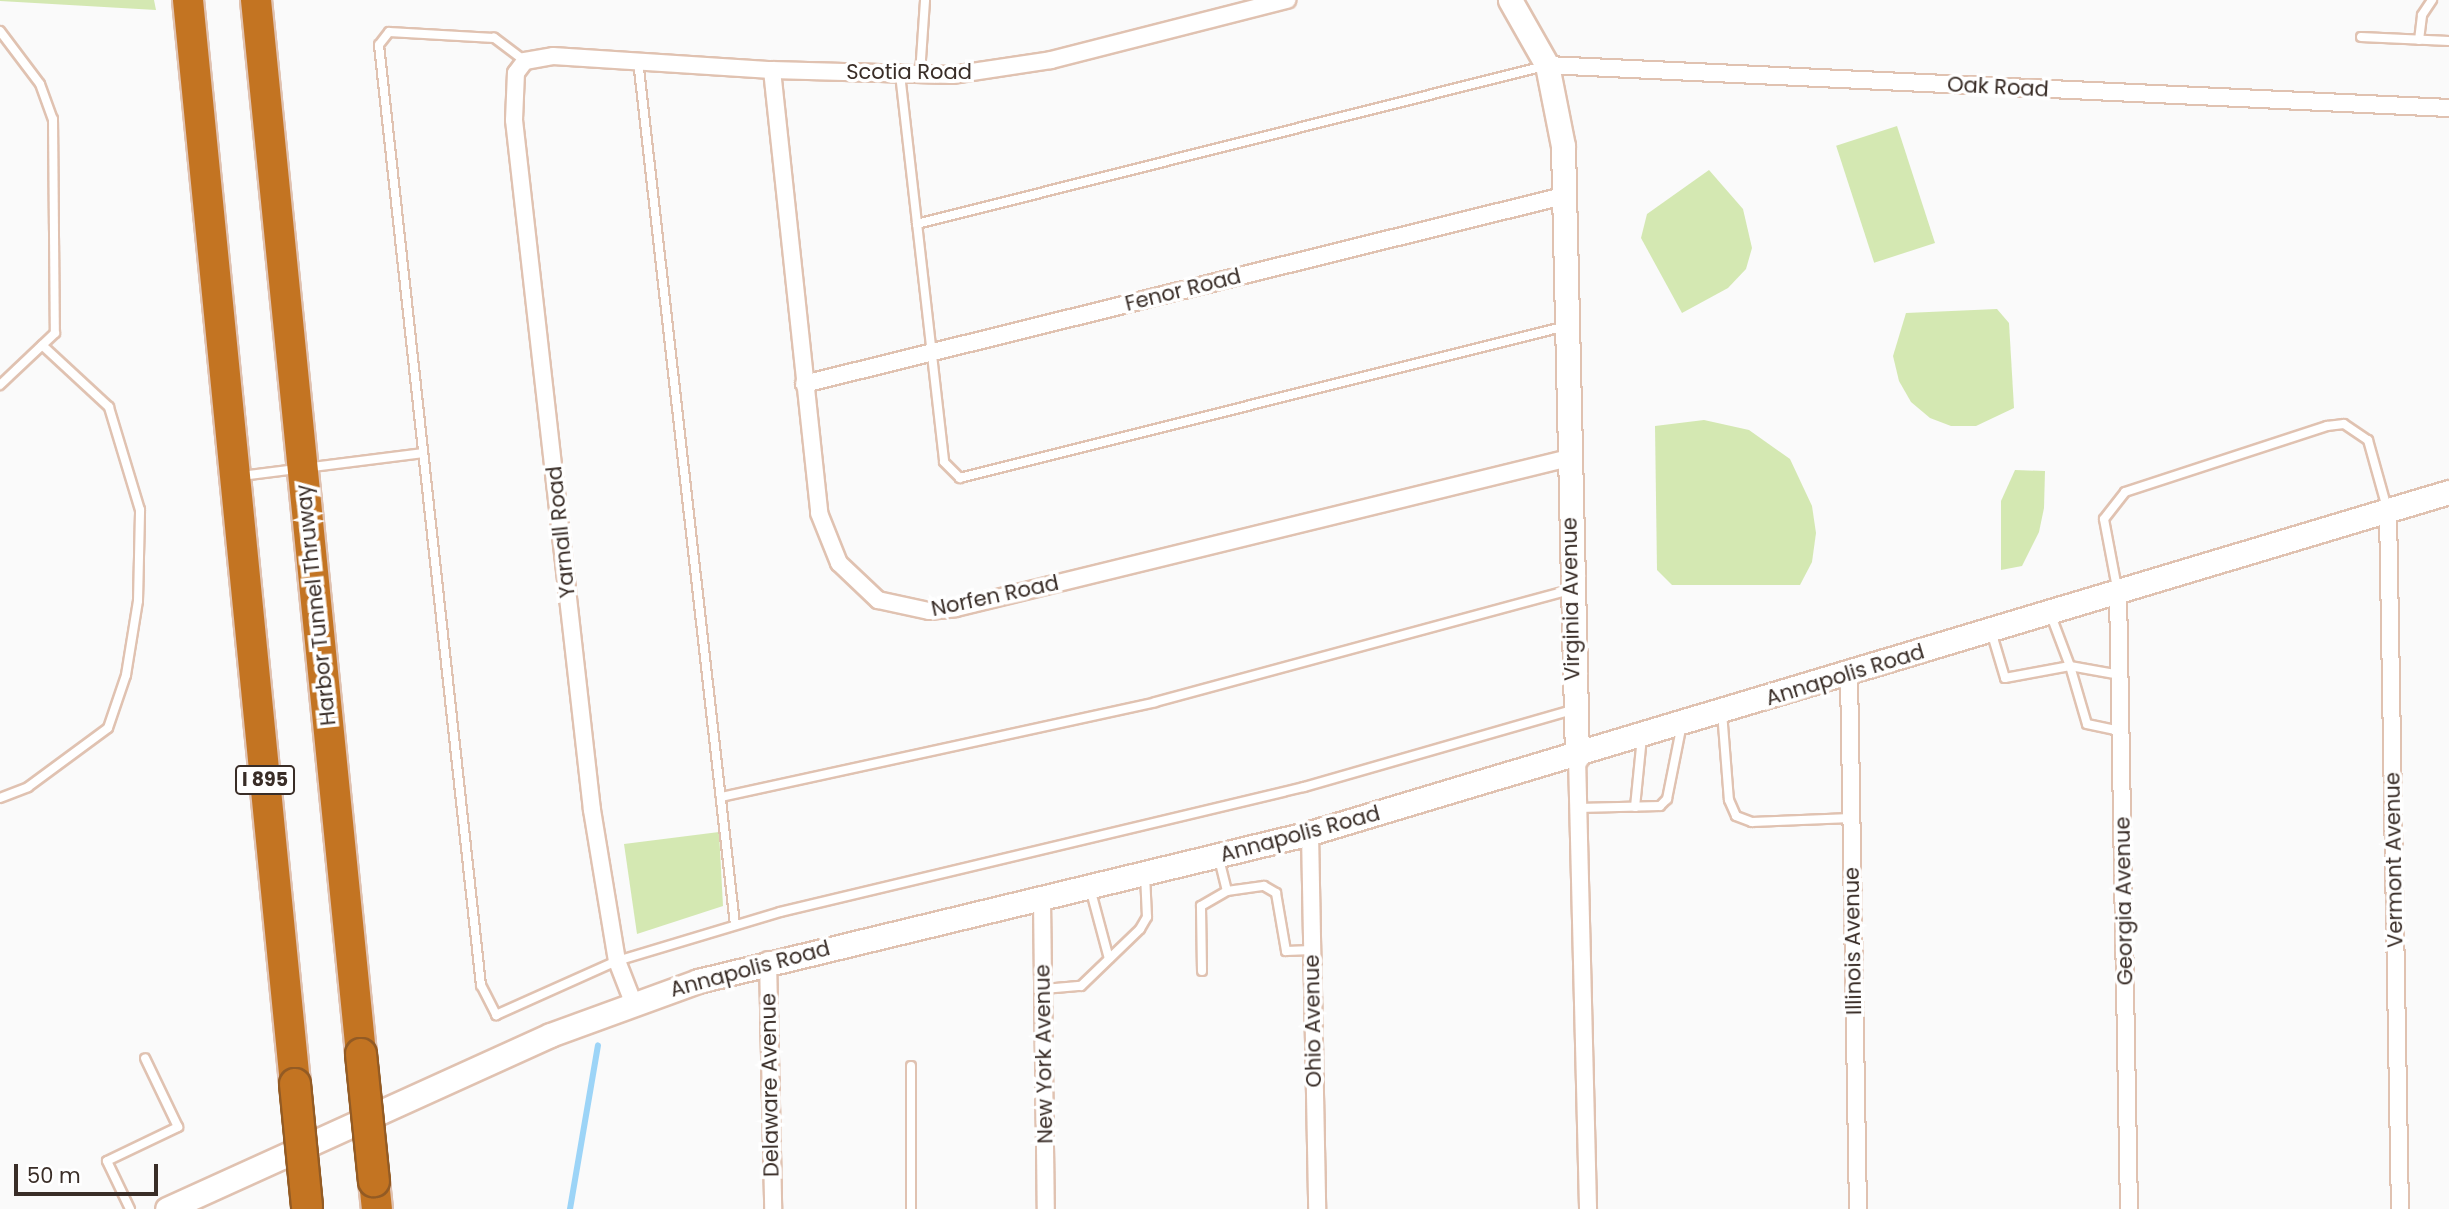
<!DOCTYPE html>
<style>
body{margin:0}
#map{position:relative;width:2449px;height:1209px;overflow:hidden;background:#fafafa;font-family:Poppins,sans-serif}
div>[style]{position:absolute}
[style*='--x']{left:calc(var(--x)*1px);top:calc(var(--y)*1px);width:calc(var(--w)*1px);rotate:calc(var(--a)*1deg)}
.green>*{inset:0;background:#d4e8b2;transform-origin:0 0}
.stream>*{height:6px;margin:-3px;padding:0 3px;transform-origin:3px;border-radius:3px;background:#9cd4f7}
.roads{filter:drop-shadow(2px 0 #e0c2b1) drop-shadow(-2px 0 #e0c2b1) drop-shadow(0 2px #e0c2b1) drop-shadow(0 -2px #e0c2b1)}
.lane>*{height:8px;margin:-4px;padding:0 4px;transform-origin:4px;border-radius:4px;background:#fff}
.street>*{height:16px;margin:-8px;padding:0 8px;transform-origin:8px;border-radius:8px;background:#fff}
.secondary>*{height:23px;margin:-11.5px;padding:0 11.5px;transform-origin:11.5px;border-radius:11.5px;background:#fff}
.highway>*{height:30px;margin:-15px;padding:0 15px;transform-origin:15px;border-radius:15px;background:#c37422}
.bridges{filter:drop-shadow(2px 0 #935b24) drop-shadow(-2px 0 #935b24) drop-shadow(0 2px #935b24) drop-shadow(0 -2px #935b24)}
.highway-bridge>*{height:30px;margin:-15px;padding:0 15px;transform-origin:15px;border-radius:15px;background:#c37422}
span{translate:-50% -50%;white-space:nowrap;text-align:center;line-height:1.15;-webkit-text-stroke:7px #fff;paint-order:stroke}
.shield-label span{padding:2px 5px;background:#fff;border:2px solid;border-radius:5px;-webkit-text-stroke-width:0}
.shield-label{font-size:19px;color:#392d27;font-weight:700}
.street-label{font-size:21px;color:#392d27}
.scale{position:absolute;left:14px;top:1164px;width:144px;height:32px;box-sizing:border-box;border:4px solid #392d27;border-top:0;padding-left:9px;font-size:21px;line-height:24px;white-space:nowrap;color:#392d27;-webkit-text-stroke:5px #fff;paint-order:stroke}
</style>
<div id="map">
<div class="green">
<div style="clip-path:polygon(0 0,154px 0,156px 10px,0 1px)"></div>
<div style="left:1897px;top:126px;width:123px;height:64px;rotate:72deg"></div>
<div style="clip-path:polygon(1709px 170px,1743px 209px,1752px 248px,1746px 269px,1728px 288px,1682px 313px,1641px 238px,1647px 214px)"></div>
<div style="clip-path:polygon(1997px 309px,2009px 323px,2014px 408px,1976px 426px,1951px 426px,1930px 418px,1911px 402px,1899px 381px,1893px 356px,1906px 313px)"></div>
<div style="clip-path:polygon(1704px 420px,1749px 430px,1790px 459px,1812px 506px,1816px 533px,1812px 562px,1800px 585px,1672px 585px,1657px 570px,1655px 426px)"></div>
<div style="clip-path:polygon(2015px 470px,2045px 471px,2044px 508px,2039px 532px,2022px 566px,2001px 570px,2001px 501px)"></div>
<div style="clip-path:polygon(719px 832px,723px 906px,637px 934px,624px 844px)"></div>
</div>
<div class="stream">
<div style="--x:570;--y:1209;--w:166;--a:-80.3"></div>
</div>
<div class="roads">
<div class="lane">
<div style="--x:0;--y:31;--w:66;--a:53"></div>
<div style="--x:40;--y:84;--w:37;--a:70"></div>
<div style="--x:53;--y:119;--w:214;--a:89.5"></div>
<div style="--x:55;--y:333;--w:76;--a:136.6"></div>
<div style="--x:2361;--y:37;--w:88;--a:2.6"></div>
<div style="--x:2419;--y:40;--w:25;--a:-83"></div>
<div style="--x:2422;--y:15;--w:18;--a:-56"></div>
<div style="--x:638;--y:60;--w:870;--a:83.6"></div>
<div style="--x:525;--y:61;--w:39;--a:-143"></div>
<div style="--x:494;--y:38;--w:105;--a:-176.7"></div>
<div style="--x:389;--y:32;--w:16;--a:128"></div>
<div style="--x:379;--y:45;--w:946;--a:83.81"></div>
<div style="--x:481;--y:985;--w:34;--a:63"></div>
<div style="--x:496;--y:1015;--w:133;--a:-24.1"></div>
<div style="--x:617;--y:961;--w:170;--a:-16.7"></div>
<div style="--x:780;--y:912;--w:539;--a:-13.42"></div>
<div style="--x:1304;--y:787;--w:280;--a:-16"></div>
<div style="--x:900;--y:74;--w:390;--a:83.5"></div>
<div style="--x:944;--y:462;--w:23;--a:45"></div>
<div style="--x:960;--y:478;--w:625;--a:-14.08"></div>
<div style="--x:920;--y:74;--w:74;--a:-86.1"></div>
<div style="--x:917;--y:224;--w:647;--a:-14.14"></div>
<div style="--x:241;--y:476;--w:182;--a:-7.2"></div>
<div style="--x:2117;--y:588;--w:70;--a:-100.7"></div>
<div style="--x:2104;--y:519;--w:34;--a:-52"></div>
<div style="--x:2125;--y:492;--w:213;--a:-18.1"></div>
<div style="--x:2327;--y:426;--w:17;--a:-7"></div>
<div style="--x:2344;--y:424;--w:29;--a:34"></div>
<div style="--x:2368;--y:440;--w:71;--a:74.4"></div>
<div style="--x:2050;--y:613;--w:57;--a:69.3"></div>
<div style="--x:2070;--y:666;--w:51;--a:10.2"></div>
<div style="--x:1991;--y:631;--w:49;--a:73.4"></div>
<div style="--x:2005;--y:678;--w:66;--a:-10.5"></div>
<div style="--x:2070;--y:666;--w:60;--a:73.7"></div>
<div style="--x:2087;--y:724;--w:35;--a:12"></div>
<div style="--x:1722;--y:712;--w:88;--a:85.5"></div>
<div style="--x:1729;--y:800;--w:17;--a:66"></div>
<div style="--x:1736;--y:816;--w:17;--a:21"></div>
<div style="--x:1752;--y:822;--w:99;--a:-2.3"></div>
<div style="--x:721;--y:797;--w:444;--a:-12.3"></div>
<div style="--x:1155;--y:702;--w:429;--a:-15.1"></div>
<div style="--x:0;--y:798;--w:30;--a:-21"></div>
<div style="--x:28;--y:787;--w:99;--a:-36.4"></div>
<div style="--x:108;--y:728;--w:56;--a:-71.2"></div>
<div style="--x:126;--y:675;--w:75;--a:-80.8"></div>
<div style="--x:138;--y:601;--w:91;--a:-88.7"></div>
<div style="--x:140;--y:510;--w:108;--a:-106.8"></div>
<div style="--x:109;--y:407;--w:91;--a:-137.2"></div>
<div style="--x:1635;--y:807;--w:70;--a:-84.3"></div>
<div style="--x:1578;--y:808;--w:82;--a:-1.4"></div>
<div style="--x:1660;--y:806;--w:10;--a:-45"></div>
<div style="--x:1667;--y:799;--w:76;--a:-78.7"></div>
<div style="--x:1090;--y:888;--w:73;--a:75"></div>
<div style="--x:1227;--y:891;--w:37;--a:-8"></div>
<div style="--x:1264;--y:886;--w:14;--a:30"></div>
<div style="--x:1276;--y:893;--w:59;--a:80.2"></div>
<div style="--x:1286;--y:951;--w:26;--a:-2"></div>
<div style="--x:1202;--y:971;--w:65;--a:-90.9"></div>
<div style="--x:1201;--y:906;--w:30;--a:-30"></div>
<div style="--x:1227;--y:891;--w:33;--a:-104"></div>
<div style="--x:1044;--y:989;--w:37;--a:-5"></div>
<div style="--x:1081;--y:986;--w:82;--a:-44"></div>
<div style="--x:1140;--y:929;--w:14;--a:-60"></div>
<div style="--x:1147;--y:917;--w:42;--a:-92.7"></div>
<div style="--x:911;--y:1066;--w:143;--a:90"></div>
<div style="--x:130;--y:1209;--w:53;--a:-115.6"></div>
<div style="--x:107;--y:1161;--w:79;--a:-25.6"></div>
<div style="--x:178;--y:1127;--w:76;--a:-115.6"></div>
</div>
<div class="street">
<div style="--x:1547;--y:65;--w:903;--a:2.73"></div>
<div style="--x:772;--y:70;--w:445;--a:83.9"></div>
<div style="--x:819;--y:513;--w:54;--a:68.2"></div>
<div style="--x:839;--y:563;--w:54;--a:43.5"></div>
<div style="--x:878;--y:600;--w:52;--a:12.2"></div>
<div style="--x:929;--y:611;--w:27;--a:-6"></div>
<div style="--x:956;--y:608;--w:631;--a:-13.75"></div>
<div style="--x:804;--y:384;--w:782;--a:-13.91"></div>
<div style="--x:2388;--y:511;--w:698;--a:89.02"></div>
<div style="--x:2118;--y:592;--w:617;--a:88.98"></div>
<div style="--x:1849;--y:674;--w:535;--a:89.04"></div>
<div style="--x:1577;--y:757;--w:452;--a:88.6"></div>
<div style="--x:1310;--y:833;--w:376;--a:88.9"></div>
<div style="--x:1042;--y:900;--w:309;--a:89.3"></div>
<div style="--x:768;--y:960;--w:249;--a:88.8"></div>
<div style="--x:633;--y:1002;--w:44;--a:-111.3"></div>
<div style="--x:617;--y:961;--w:153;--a:-99.4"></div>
<div style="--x:592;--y:810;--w:694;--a:-96.45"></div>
<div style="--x:514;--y:120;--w:47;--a:-87.6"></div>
<div style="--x:516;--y:73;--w:15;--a:-53"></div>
<div style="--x:525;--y:61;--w:28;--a:-10"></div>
<div style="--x:553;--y:56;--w:219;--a:3.7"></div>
<div style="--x:772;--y:70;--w:180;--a:1.6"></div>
<div style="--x:952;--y:75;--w:100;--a:-8.6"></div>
<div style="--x:1051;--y:60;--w:244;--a:-14.3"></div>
</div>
<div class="secondary">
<div style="--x:1510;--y:0;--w:75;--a:60.4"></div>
<div style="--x:1547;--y:65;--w:83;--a:78.8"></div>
<div style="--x:1563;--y:146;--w:611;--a:88.69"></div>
<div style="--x:167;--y:1209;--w:421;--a:-24.4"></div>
<div style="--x:550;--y:1035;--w:158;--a:-20"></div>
<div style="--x:698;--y:981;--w:630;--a:-13.59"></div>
<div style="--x:1310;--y:833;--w:1189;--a:-16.67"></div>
</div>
<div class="highway">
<div style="--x:188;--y:0;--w:1089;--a:84.36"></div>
<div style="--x:256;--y:0;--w:1059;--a:84.31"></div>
<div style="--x:374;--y:1181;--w:28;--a:84"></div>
</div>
</div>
<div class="bridges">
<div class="highway-bridge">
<div style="--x:361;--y:1054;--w:128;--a:84.2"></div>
<div style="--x:295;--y:1084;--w:123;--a:84.4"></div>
</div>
</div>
<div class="shield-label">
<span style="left:265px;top:780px">I 895</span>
</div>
<div class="street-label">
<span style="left:909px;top:72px">Scotia Road</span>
<span style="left:1998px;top:87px;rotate:3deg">Oak Road</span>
<span style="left:1183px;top:290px;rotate:-14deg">Fenor Road</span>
<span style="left:561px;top:532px;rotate:-96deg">Yarnall Road</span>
<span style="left:995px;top:596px;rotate:-12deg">Norfen Road</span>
<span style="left:1571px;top:599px;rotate:-91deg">Virginia Avenue</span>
<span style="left:316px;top:605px;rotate:-96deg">Harbor Tunnel Thruway</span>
<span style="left:1845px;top:675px;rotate:-17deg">Annapolis Road</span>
<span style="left:1300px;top:834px;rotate:-15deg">Annapolis Road</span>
<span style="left:2394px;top:860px;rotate:-91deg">Vermont Avenue</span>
<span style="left:2124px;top:901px;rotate:-91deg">Georgia Avenue</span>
<span style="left:1853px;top:941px;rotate:-91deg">Illinois Avenue</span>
<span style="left:750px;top:969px;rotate:-15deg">Annapolis Road</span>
<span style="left:1313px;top:1021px;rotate:-91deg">Ohio Avenue</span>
<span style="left:1044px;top:1054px;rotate:-91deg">New York Avenue</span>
<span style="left:770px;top:1085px;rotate:-91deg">Delaware Avenue</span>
</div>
<div class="scale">50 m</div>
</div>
